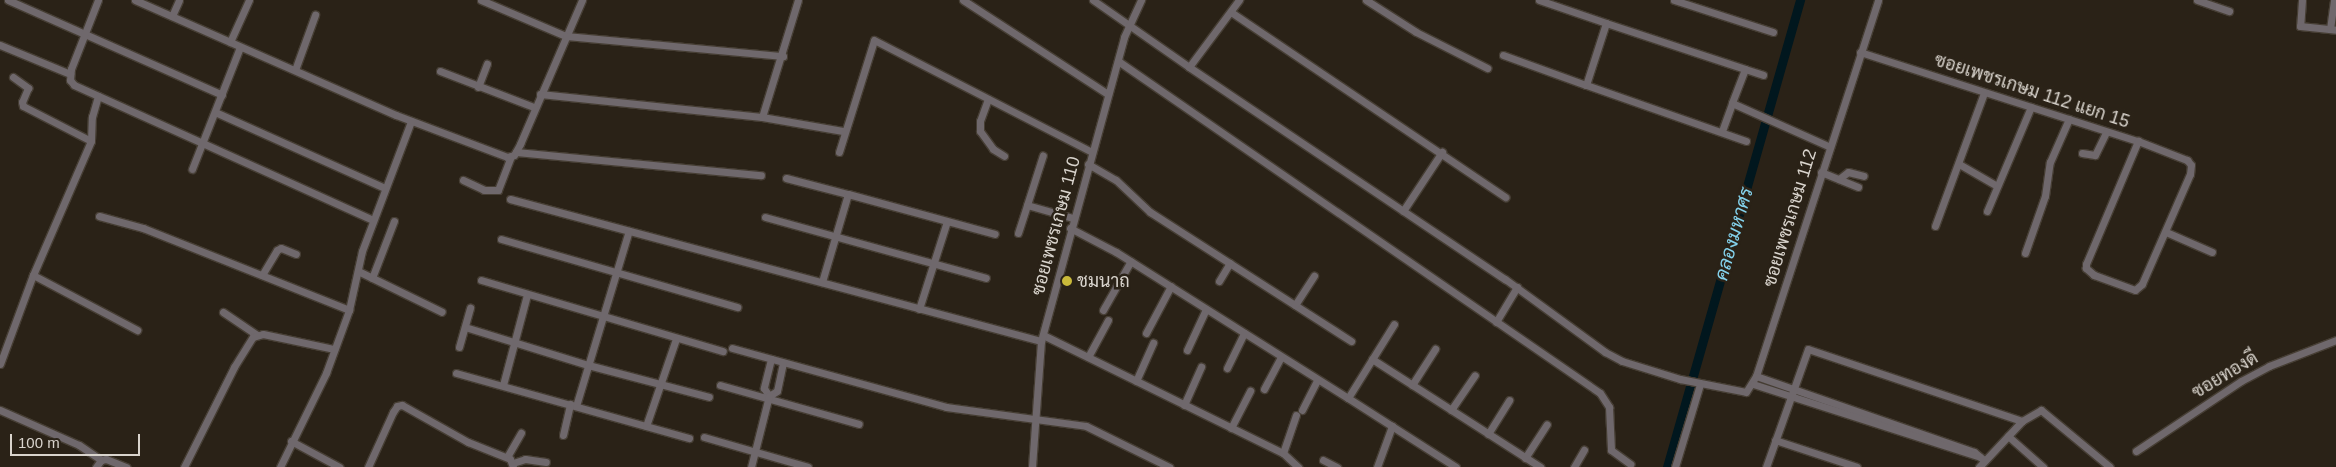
<!DOCTYPE html>
<meta charset="utf-8">
<style>
body{margin:0}
#map{position:relative;width:2336px;height:467px;overflow:hidden;background:#2a2217;font-family:Helvetica,Sarabun,sans-serif}
div>[style]{position:absolute}
[style*='--x']{left:calc(var(--x)*1px);top:calc(var(--y)*1px);width:calc(var(--w)*1px);rotate:calc(var(--a)*1deg)}
.canal>*{height:9px;margin:-4.5px;padding:0 4.5px;transform-origin:4.5px;border-radius:4.5px;background:#01171e}
.roads{filter:drop-shadow(1px 0 #463e34) drop-shadow(-1px 0 #463e34) drop-shadow(0 1px #463e34) drop-shadow(0 -1px #463e34)}
.minor>*{height:7px;margin:-3.5px;padding:0 3.5px;transform-origin:3.5px;border-radius:3.5px;background:#6f686c}
.dots>*{width:14px;height:14px;translate:-50% -50%;box-sizing:border-box;border:2px solid #2a2217;border-radius:50%}
span{translate:-50% -50%;white-space:nowrap;text-align:center;line-height:1.15;-webkit-text-stroke:5px #2a2217;paint-order:stroke}
.street-label{font-size:18px;color:#d9d4cd}
.poi-label{font-size:18px;color:#d9d4cd}
.left{translate:0 -50%;text-align:left}
.water-label{font-size:19px;color:#84d2ec;font-style:italic}
.scale{position:absolute;left:10px;top:434px;width:130px;height:22px;box-sizing:border-box;border:2px solid #d9d4cd;border-top:0;padding-left:6px;font-size:15px;line-height:18px;white-space:nowrap;color:#d9d4cd;-webkit-text-stroke:4px #2a2217;paint-order:stroke}
</style>
<div id="map">
<div class="canal">
<div style="--x:1667;--y:467;--w:486;--a:-74.1"></div>
</div>
<div class="roads">
<div class="minor">
<div style="--x:8;--y:0;--w:234;--a:23.9"></div>
<div style="--x:98;--y:0;--w:74;--a:111.4"></div>
<div style="--x:71;--y:69;--w:11;--a:95"></div>
<div style="--x:70;--y:80;--w:6;--a:51"></div>
<div style="--x:74;--y:85;--w:328;--a:24.3"></div>
<div style="--x:135;--y:0;--w:285;--a:23.8"></div>
<div style="--x:396;--y:115;--w:119;--a:20.7"></div>
<div style="--x:507;--y:157;--w:7;--a:-16"></div>
<div style="--x:514;--y:155;--w:13;--a:-61"></div>
<div style="--x:520;--y:144;--w:157;--a:-66.7"></div>
<div style="--x:481;--y:0;--w:92;--a:23"></div>
<div style="--x:566;--y:36;--w:218;--a:5.3"></div>
<div style="--x:963;--y:0;--w:173;--a:33"></div>
<div style="--x:1093;--y:0;--w:117;--a:34.9"></div>
<div style="--x:1189;--y:67;--w:84;--a:-53.3"></div>
<div style="--x:1366;--y:0;--w:59;--a:32.6"></div>
<div style="--x:1416;--y:32;--w:80;--a:26.9"></div>
<div style="--x:1539;--y:0;--w:71;--a:18.9"></div>
<div style="--x:1674;--y:0;--w:104;--a:17.9"></div>
<div style="--x:2197;--y:0;--w:34;--a:19"></div>
<div style="--x:2302;--y:0;--w:26;--a:94"></div>
<div style="--x:2300;--y:26;--w:36;--a:6"></div>
<div style="--x:1231;--y:12;--w:331;--a:34"></div>
<div style="--x:172;--y:16;--w:17;--a:-66"></div>
<div style="--x:2330;--y:29;--w:29;--a:-82"></div>
<div style="--x:230;--y:42;--w:46;--a:-65.7"></div>
<div style="--x:0;--y:45;--w:76;--a:22.5"></div>
<div style="--x:1860;--y:52;--w:292;--a:17.8"></div>
<div style="--x:2138;--y:141;--w:53;--a:21.2"></div>
<div style="--x:2187;--y:160;--w:6;--a:51"></div>
<div style="--x:2191;--y:165;--w:9;--a:96"></div>
<div style="--x:2190;--y:174;--w:120;--a:113.6"></div>
<div style="--x:2142;--y:284;--w:9;--a:139"></div>
<div style="--x:2135;--y:290;--w:44;--a:-159.9"></div>
<div style="--x:2094;--y:275;--w:11;--a:-139"></div>
<div style="--x:2086;--y:268;--w:4;--a:-90"></div>
<div style="--x:2086;--y:264;--w:134;--a:-67.1"></div>
<div style="--x:1503;--y:55;--w:88;--a:19.9"></div>
<div style="--x:1118;--y:61;--w:585;--a:34.56"></div>
<div style="--x:1600;--y:393;--w:17;--a:57"></div>
<div style="--x:1609;--y:407;--w:43;--a:87.3"></div>
<div style="--x:1611;--y:450;--w:24;--a:36"></div>
<div style="--x:1189;--y:67;--w:381;--a:33.9"></div>
<div style="--x:1505;--y:279;--w:124;--a:36.1"></div>
<div style="--x:1605;--y:352;--w:19;--a:28"></div>
<div style="--x:1622;--y:361;--w:61;--a:17.2"></div>
<div style="--x:1680;--y:379;--w:67;--a:11.1"></div>
<div style="--x:1746;--y:392;--w:19;--a:-58"></div>
<div style="--x:1756;--y:376;--w:395;--a:-72"></div>
<div style="--x:1745;--y:69;--w:19;--a:18"></div>
<div style="--x:295;--y:70;--w:59;--a:-70"></div>
<div style="--x:440;--y:71;--w:101;--a:21"></div>
<div style="--x:13;--y:77;--w:19;--a:36"></div>
<div style="--x:28;--y:88;--w:15;--a:113"></div>
<div style="--x:22;--y:102;--w:4;--a:76"></div>
<div style="--x:23;--y:106;--w:76;--a:27.2"></div>
<div style="--x:478;--y:87;--w:25;--a:-69"></div>
<div style="--x:540;--y:94;--w:223;--a:5.9"></div>
<div style="--x:762;--y:117;--w:82;--a:9.8"></div>
<div style="--x:988;--y:99;--w:23;--a:110"></div>
<div style="--x:980;--y:121;--w:10;--a:90"></div>
<div style="--x:980;--y:131;--w:22;--a:54"></div>
<div style="--x:993;--y:149;--w:13;--a:32"></div>
<div style="--x:215;--y:112;--w:186;--a:24.1"></div>
<div style="--x:762;--y:117;--w:122;--a:-72.9"></div>
<div style="--x:1722;--y:131;--w:30;--a:-70"></div>
<div style="--x:1746;--y:141;--w:170;--a:-160.7"></div>
<div style="--x:1586;--y:85;--w:65;--a:-72.1"></div>
<div style="--x:1606;--y:23;--w:146;--a:18.3"></div>
<div style="--x:1745;--y:69;--w:36;--a:111"></div>
<div style="--x:1732;--y:103;--w:105;--a:24.1"></div>
<div style="--x:516;--y:152;--w:246;--a:5.4"></div>
<div style="--x:839;--y:152;--w:117;--a:-72.6"></div>
<div style="--x:874;--y:40;--w:245;--a:27.2"></div>
<div style="--x:2082;--y:153;--w:13;--a:9"></div>
<div style="--x:2095;--y:155;--w:25;--a:-64"></div>
<div style="--x:1088;--y:164;--w:32;--a:30"></div>
<div style="--x:1116;--y:180;--w:47;--a:43.3"></div>
<div style="--x:1150;--y:212;--w:239;--a:32.7"></div>
<div style="--x:1959;--y:164;--w:44;--a:30.1"></div>
<div style="--x:192;--y:169;--w:131;--a:-68.5"></div>
<div style="--x:1821;--y:172;--w:40;--a:22"></div>
<div style="--x:786;--y:178;--w:64;--a:14.5"></div>
<div style="--x:848;--y:194;--w:92;--a:106.5"></div>
<div style="--x:1839;--y:179;--w:11;--a:-38"></div>
<div style="--x:1848;--y:172;--w:16;--a:14"></div>
<div style="--x:463;--y:180;--w:23;--a:25"></div>
<div style="--x:484;--y:190;--w:14;--a:0"></div>
<div style="--x:498;--y:190;--w:36;--a:-69"></div>
<div style="--x:848;--y:194;--w:152;--a:15.2"></div>
<div style="--x:510;--y:199;--w:550;--a:14.97"></div>
<div style="--x:1027;--y:205;--w:52;--a:-72.3"></div>
<div style="--x:1403;--y:211;--w:71;--a:-56.5"></div>
<div style="--x:1987;--y:211;--w:113;--a:-67.1"></div>
<div style="--x:99;--y:216;--w:46;--a:15.3"></div>
<div style="--x:143;--y:228;--w:222;--a:21.7"></div>
<div style="--x:765;--y:217;--w:229;--a:15.4"></div>
<div style="--x:1935;--y:226;--w:142;--a:-69.8"></div>
<div style="--x:1070;--y:228;--w:52;--a:27.6"></div>
<div style="--x:1116;--y:252;--w:274;--a:32.2"></div>
<div style="--x:1348;--y:398;--w:87;--a:-58.1"></div>
<div style="--x:2166;--y:232;--w:50;--a:23.5"></div>
<div style="--x:1018;--y:233;--w:29;--a:-72"></div>
<div style="--x:1027;--y:205;--w:48;--a:15.8"></div>
<div style="--x:501;--y:239;--w:246;--a:16.1"></div>
<div style="--x:2025;--y:253;--w:60;--a:-70.7"></div>
<div style="--x:2045;--y:196;--w:34;--a:-82"></div>
<div style="--x:2050;--y:162;--w:47;--a:-66.2"></div>
<div style="--x:358;--y:271;--w:93;--a:26"></div>
<div style="--x:33;--y:275;--w:118;--a:27.9"></div>
<div style="--x:262;--y:275;--w:29;--a:-59"></div>
<div style="--x:277;--y:250;--w:4;--a:-27"></div>
<div style="--x:281;--y:248;--w:16;--a:22"></div>
<div style="--x:372;--y:278;--w:61;--a:-68.9"></div>
<div style="--x:481;--y:280;--w:252;--a:16.4"></div>
<div style="--x:1219;--y:281;--w:21;--a:-59"></div>
<div style="--x:1295;--y:305;--w:35;--a:-57"></div>
<div style="--x:919;--y:309;--w:92;--a:-72.3"></div>
<div style="--x:1103;--y:310;--w:56;--a:-60.3"></div>
<div style="--x:223;--y:312;--w:41;--a:34.1"></div>
<div style="--x:1496;--y:322;--w:41;--a:-59"></div>
<div style="--x:465;--y:327;--w:129;--a:17.2"></div>
<div style="--x:588;--y:365;--w:125;--a:14.8"></div>
<div style="--x:1146;--y:333;--w:53;--a:-62"></div>
<div style="--x:1043;--y:335;--w:267;--a:26.2"></div>
<div style="--x:1283;--y:453;--w:21;--a:43"></div>
<div style="--x:459;--y:347;--w:41;--a:-74.2"></div>
<div style="--x:732;--y:348;--w:222;--a:15.4"></div>
<div style="--x:946;--y:407;--w:141;--a:7.7"></div>
<div style="--x:1086;--y:426;--w:93;--a:26.3"></div>
<div style="--x:1187;--y:350;--w:45;--a:-65.1"></div>
<div style="--x:1088;--y:357;--w:42;--a:-61.6"></div>
<div style="--x:771;--y:359;--w:30;--a:104"></div>
<div style="--x:764;--y:388;--w:9;--a:58"></div>
<div style="--x:769;--y:396;--w:9;--a:-32"></div>
<div style="--x:777;--y:391;--w:29;--a:-78"></div>
<div style="--x:1372;--y:359;--w:200;--a:32.7"></div>
<div style="--x:0;--y:364;--w:95;--a:-69.7"></div>
<div style="--x:33;--y:275;--w:146;--a:-66.6"></div>
<div style="--x:91;--y:141;--w:24;--a:-88"></div>
<div style="--x:92;--y:117;--w:22;--a:-74"></div>
<div style="--x:1227;--y:368;--w:39;--a:-64"></div>
<div style="--x:456;--y:373;--w:242;--a:15.6"></div>
<div style="--x:1756;--y:376;--w:231;--a:19.2"></div>
<div style="--x:1974;--y:452;--w:13;--a:39"></div>
<div style="--x:1136;--y:381;--w:42;--a:-65.9"></div>
<div style="--x:1753;--y:384;--w:238;--a:17.8"></div>
<div style="--x:503;--y:385;--w:93;--a:-75.1"></div>
<div style="--x:720;--y:385;--w:144;--a:15.7"></div>
<div style="--x:1412;--y:385;--w:43;--a:-57.4"></div>
<div style="--x:1264;--y:389;--w:36;--a:-62"></div>
<div style="--x:1348;--y:398;--w:128;--a:32.6"></div>
<div style="--x:1184;--y:405;--w:42;--a:-65.9"></div>
<div style="--x:576;--y:406;--w:183;--a:-73.2"></div>
<div style="--x:0;--y:410;--w:86;--a:23.9"></div>
<div style="--x:79;--y:445;--w:27;--a:34"></div>
<div style="--x:1302;--y:410;--w:34;--a:-63"></div>
<div style="--x:1451;--y:410;--w:42;--a:-55.6"></div>
<div style="--x:646;--y:426;--w:92;--a:-71"></div>
<div style="--x:1231;--y:428;--w:42;--a:-62.8"></div>
<div style="--x:1488;--y:434;--w:40;--a:-58"></div>
<div style="--x:563;--y:435;--w:32;--a:-77"></div>
<div style="--x:2008;--y:436;--w:47;--a:41.5"></div>
<div style="--x:704;--y:437;--w:108;--a:16.1"></div>
<div style="--x:1775;--y:440;--w:86;--a:18.2"></div>
<div style="--x:291;--y:441;--w:55;--a:28.4"></div>
<div style="--x:2136;--y:451;--w:126;--a:-33.7"></div>
<div style="--x:2241;--y:381;--w:32;--a:-28"></div>
<div style="--x:2269;--y:366;--w:72;--a:-21.2"></div>
<div style="--x:1283;--y:453;--w:40;--a:-71.1"></div>
<div style="--x:507;--y:457;--w:28;--a:-60"></div>
<div style="--x:1525;--y:458;--w:40;--a:-57.1"></div>
<div style="--x:1323;--y:460;--w:16;--a:27"></div>
<div style="--x:513;--y:463;--w:13;--a:-18"></div>
<div style="--x:525;--y:459;--w:21;--a:8"></div>
<div style="--x:96;--y:467;--w:9;--a:-54"></div>
<div style="--x:101;--y:460;--w:5;--a:-11"></div>
<div style="--x:106;--y:459;--w:22;--a:22"></div>
<div style="--x:184;--y:467;--w:112;--a:-63.4"></div>
<div style="--x:234;--y:367;--w:36;--a:-58"></div>
<div style="--x:253;--y:337;--w:10;--a:-17"></div>
<div style="--x:263;--y:334;--w:73;--a:11.9"></div>
<div style="--x:280;--y:467;--w:105;--a:-63.9"></div>
<div style="--x:326;--y:373;--w:67;--a:-69.9"></div>
<div style="--x:349;--y:310;--w:60;--a:-77.6"></div>
<div style="--x:362;--y:251;--w:139;--a:-69.3"></div>
<div style="--x:368;--y:467;--w:60;--a:-65.6"></div>
<div style="--x:393;--y:412;--w:7;--a:-56"></div>
<div style="--x:397;--y:406;--w:5;--a:-11"></div>
<div style="--x:402;--y:405;--w:76;--a:29.3"></div>
<div style="--x:468;--y:442;--w:45;--a:22"></div>
<div style="--x:510;--y:459;--w:9;--a:69"></div>
<div style="--x:751;--y:467;--w:73;--a:-75.8"></div>
<div style="--x:1032;--y:467;--w:126;--a:-85.9"></div>
<div style="--x:1041;--y:341;--w:315;--a:-74.7"></div>
<div style="--x:1124;--y:37;--w:41;--a:-65.3"></div>
<div style="--x:1377;--y:467;--w:44;--a:-69.9"></div>
<div style="--x:1574;--y:467;--w:20;--a:-60"></div>
<div style="--x:1675;--y:467;--w:87;--a:-73.2"></div>
<div style="--x:1766;--y:467;--w:125;--a:-70.4"></div>
<div style="--x:1808;--y:349;--w:226;--a:18.6"></div>
<div style="--x:1979;--y:467;--w:63;--a:-46.9"></div>
<div style="--x:2022;--y:421;--w:22;--a:-30"></div>
<div style="--x:2041;--y:410;--w:89;--a:39.6"></div>
</div>
</div>
<div class="dots">
<div style="left:1067px;top:281px;background:#caba3a"></div>
</div>
<div class="street-label">
<span style="left:2032px;top:91px;rotate:18deg">ซอยเพชรเกษม 112 แยก 15</span>
<span style="left:1790px;top:218px;rotate:-73deg">ซอยเพชรเกษม 112</span>
<span style="left:1056px;top:226px;rotate:-75deg">ซอยเพชรเกษม 110</span>
<span style="left:2225px;top:375px;rotate:-31deg">ซอยทองดี</span>
</div>
<div class="poi-label">
<span class="left" style="left:1077px;top:281px">ชมนาถ</span>
</div>
<div class="water-label">
<span style="left:1734px;top:234px;rotate:-74deg">คลองมหาศร</span>
</div>
<div class="scale">100 m</div>
</div>
